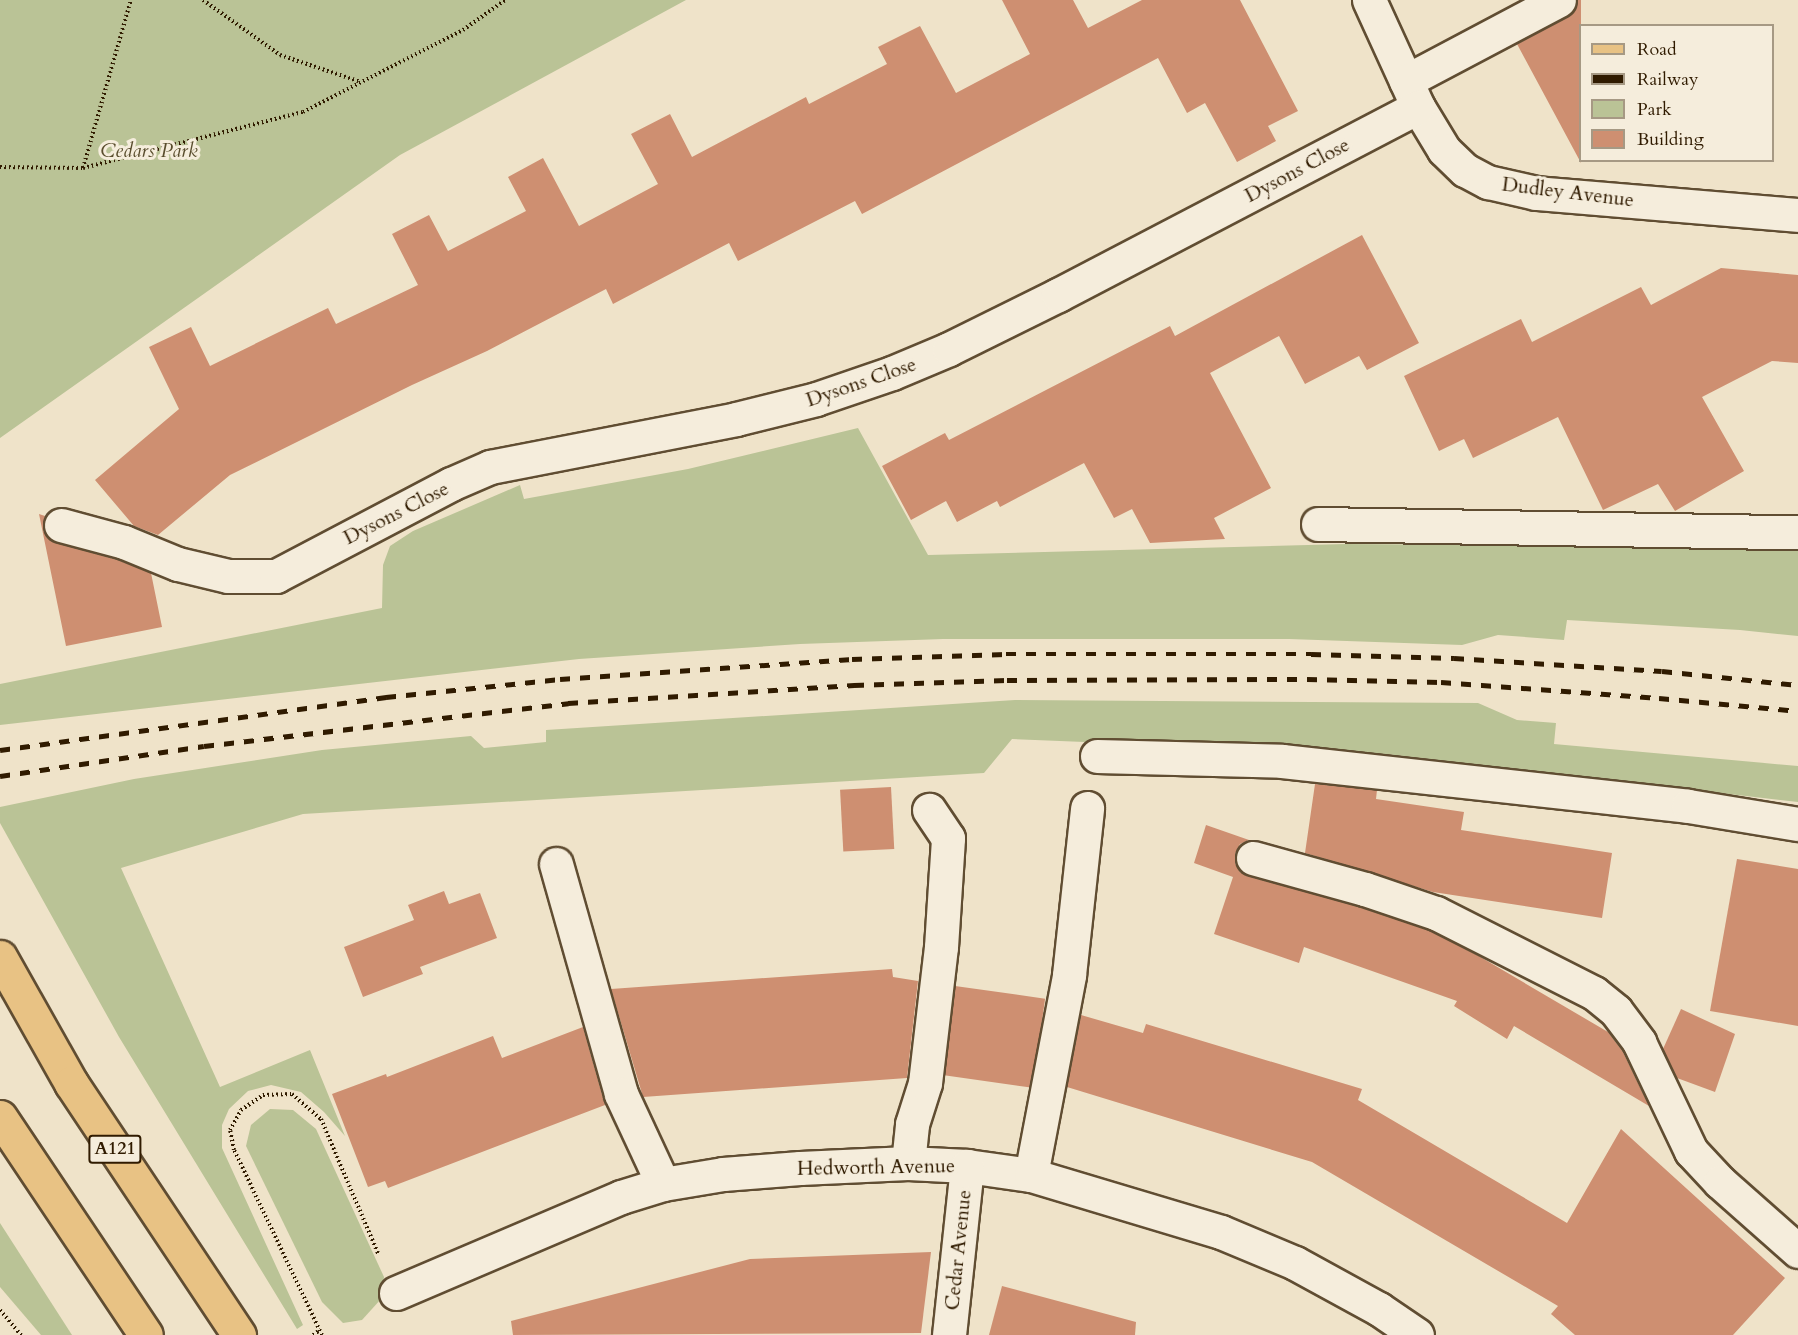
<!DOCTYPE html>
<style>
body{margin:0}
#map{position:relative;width:1798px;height:1335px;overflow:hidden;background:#efe3c9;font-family:Cardo,serif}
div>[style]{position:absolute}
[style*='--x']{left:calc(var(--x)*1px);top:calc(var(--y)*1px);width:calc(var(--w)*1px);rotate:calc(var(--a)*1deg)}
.green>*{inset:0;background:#bac396}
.building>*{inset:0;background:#ce8f71;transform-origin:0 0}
.path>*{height:4px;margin-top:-2px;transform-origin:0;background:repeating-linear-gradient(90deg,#301b00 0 1.5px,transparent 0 4.5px)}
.roads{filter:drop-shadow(2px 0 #604d32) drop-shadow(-2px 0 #604d32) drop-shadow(0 2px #604d32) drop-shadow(0 -2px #604d32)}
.minor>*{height:33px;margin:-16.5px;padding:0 16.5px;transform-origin:16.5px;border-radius:16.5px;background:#f5eddc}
.major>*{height:33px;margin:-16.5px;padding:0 16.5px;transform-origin:16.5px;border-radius:16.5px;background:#e8c284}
.rail>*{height:4.5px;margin-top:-2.25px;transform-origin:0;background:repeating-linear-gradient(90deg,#301b00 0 10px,transparent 0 20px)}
span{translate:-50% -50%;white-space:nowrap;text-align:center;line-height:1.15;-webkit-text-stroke:6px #f5eddc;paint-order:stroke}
.shield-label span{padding:2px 4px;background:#f5eddc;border:2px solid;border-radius:4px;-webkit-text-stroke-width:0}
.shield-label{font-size:18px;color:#301b00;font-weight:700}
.park-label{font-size:20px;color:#594d2d;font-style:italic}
.street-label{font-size:20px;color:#301b00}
.legend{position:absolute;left:1579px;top:24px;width:195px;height:138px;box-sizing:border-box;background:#f5eddc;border:2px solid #a69984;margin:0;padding:8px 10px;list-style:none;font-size:18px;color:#301b00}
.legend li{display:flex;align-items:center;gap:12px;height:30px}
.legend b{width:30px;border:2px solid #a69984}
</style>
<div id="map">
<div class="green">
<div style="clip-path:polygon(0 0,686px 0,400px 155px,0 438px)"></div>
<div style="clip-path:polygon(858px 428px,928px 555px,1346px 544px,1767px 547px,1798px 551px,1798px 636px,1740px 630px,1567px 620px,1564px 640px,1498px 635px,1462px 645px,1289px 639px,943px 639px,800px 644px,579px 659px,0 725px,0 684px,382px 608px,383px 565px,390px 546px,413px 531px,520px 485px,524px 499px,688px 469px)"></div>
<div style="clip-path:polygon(1015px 700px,1478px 703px,1517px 720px,1556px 723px,1554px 744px,1798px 766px,1798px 802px,1386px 754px,1012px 739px,984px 773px,303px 814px,121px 868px,220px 1087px,310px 1050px,345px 1136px,324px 1112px,301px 1092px,271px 1085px,248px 1091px,229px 1109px,222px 1125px,222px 1148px,303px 1325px,297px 1329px,119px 1037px,0 823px,0 807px,134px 779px,322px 750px,471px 736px,484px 748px,546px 742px,546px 730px)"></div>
<div style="clip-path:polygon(270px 1109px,293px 1110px,316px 1129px,384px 1277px,381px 1299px,362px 1320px,343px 1323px,322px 1302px,246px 1146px,251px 1125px)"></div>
<div style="clip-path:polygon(0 1223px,72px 1335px,41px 1335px,0 1287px)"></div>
</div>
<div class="building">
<div style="clip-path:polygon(1002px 0,1073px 0,1088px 28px,1142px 0,1240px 0,1298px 111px,1268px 126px,1276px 141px,1237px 162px,1205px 103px,1187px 113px,1158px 58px,862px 214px,855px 201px,738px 261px,729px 243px,613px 304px,606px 289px,487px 351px,412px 385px,230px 475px,158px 535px,134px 526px,95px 480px,179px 409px,149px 347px,191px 327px,210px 366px,328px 308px,336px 324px,374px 306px,418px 285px,392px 234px,429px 215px,448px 251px,526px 211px,508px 177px,543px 158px,579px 226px,658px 184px,631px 134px,670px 114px,692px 157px,806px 97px,809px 104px,887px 64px,878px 47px,920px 26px,956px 93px,1030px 54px)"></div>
<div style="clip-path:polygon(1578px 0,1581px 0,1581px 163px,1517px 44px,1568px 17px,1575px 9px)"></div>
<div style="clip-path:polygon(1362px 235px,1419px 343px,1367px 370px,1359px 356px,1305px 384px,1279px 336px,1210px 373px,1271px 488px,1214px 518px,1225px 539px,1150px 543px,1132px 509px,1114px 518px,1084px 463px,1000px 507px,997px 501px,957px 522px,946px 501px,911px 520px,882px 466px,945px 433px,949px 440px,1170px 326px,1175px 336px)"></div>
<div style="clip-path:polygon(1721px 268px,1798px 275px,1798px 363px,1772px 361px,1702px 397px,1744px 471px,1675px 511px,1658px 484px,1603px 510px,1558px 417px,1473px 458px,1464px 439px,1439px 451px,1404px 376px,1521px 319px,1532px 342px,1641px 287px,1651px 305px)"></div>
<div style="clip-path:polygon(39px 514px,45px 516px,43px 530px,47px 538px,56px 543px,118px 560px,151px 573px,162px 627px,66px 646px)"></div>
<div style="clip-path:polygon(1315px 784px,1377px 790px,1376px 799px,1464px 812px,1461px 830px,1612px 853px,1602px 918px,1433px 892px,1305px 853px)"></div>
<div style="left:891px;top:787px;width:62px;height:51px;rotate:87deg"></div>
<div style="clip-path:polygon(1206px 825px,1249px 840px,1240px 844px,1235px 854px,1235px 863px,1240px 872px,1247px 876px,1359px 907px,1429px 930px,1477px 955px,1608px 1032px,1623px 1052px,1649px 1106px,1514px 1026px,1507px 1039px,1454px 1006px,1457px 1001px,1304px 947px,1299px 963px,1214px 934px,1233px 877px,1194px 863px)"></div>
<div style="clip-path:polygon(1737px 859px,1798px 869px,1798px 1026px,1710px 1011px)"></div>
<div style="clip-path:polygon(444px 891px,449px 904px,480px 893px,497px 938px,420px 967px,423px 974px,363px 997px,344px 947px,414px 920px,408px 905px)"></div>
<div style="clip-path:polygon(892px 969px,893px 977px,918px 981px,907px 1078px,643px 1097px,611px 989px)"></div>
<div style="left:955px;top:986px;width:91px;height:90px;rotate:8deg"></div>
<div style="clip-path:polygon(1681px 1009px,1735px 1034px,1715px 1092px,1677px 1078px,1663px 1049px)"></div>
<div style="clip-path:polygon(1081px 1015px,1143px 1033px,1146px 1024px,1362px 1089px,1358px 1100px,1567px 1223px,1621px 1129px,1785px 1278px,1733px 1335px,1575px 1335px,1551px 1314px,1558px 1306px,1312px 1162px,1067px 1087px)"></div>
<div style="clip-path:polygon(583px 1027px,605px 1105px,388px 1188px,385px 1181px,368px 1187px,332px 1094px,386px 1074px,387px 1077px,493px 1036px,502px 1058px)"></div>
<div style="clip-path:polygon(931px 1252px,921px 1333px,513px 1335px,511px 1321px,750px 1259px)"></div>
<div style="clip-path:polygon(1002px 1286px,1136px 1322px,1135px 1335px,989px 1335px)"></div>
</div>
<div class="path">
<div style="--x:203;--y:0;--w:95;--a:35.5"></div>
<div style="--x:280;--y:55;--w:85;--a:18.4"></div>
<div style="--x:0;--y:167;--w:83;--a:0.7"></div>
<div style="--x:83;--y:168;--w:227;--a:-14.3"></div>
<div style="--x:303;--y:112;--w:180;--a:-27.1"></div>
<div style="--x:463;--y:30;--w:52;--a:-35.5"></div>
<div style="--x:83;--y:168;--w:175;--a:-74.1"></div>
<div style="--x:0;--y:1310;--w:33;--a:50"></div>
<div style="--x:313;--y:1335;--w:9;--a:-36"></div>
<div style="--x:322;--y:1335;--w:205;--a:-115.4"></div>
<div style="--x:234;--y:1150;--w:20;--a:-101"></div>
<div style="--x:230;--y:1130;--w:23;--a:-61"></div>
<div style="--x:241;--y:1110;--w:27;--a:-34"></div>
<div style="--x:263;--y:1095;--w:29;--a:-2"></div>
<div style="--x:292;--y:1094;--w:38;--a:41"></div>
<div style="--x:321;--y:1119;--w:146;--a:67"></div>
</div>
<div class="roads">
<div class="minor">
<div style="--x:1369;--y:0;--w:118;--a:65.4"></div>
<div style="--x:1418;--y:107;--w:50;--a:58.8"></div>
<div style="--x:1444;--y:150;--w:29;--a:44"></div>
<div style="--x:1465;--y:170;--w:26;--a:28"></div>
<div style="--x:1488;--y:182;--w:49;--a:12.9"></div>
<div style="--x:1536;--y:193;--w:263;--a:4.8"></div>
<div style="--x:1406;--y:81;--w:173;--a:-27.9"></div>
<div style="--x:1318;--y:524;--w:480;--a:1"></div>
<div style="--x:61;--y:525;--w:65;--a:15.1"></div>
<div style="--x:124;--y:542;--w:58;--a:22.2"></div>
<div style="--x:178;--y:564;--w:51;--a:13.5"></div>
<div style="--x:228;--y:576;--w:48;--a:0"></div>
<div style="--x:276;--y:576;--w:198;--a:-27.7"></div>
<div style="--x:451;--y:484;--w:43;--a:-23.6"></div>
<div style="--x:490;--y:467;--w:251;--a:-11"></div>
<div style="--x:736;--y:419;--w:82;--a:-14"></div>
<div style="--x:816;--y:399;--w:80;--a:-18.9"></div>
<div style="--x:892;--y:373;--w:62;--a:-22.8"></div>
<div style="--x:949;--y:349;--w:122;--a:-26.4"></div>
<div style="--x:1058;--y:295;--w:406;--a:-27.6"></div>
<div style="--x:1097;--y:756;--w:185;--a:1.5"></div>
<div style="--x:1282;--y:761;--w:408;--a:6.3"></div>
<div style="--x:1688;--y:806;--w:111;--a:9.3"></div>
<div style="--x:1253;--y:858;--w:116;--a:15.5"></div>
<div style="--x:1365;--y:889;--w:75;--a:18.7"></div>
<div style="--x:1436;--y:913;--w:177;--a:26.9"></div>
<div style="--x:1594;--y:993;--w:28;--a:39"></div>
<div style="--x:1616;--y:1011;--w:39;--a:53"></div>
<div style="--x:1639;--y:1042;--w:121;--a:64.5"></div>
<div style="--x:1691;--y:1151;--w:42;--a:46.9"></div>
<div style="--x:1720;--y:1182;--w:104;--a:41.5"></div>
<div style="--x:556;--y:864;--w:239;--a:74.2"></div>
<div style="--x:621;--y:1094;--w:99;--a:65"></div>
<div style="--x:908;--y:1163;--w:39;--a:-84"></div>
<div style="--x:912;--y:1124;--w:43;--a:-72.4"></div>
<div style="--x:925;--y:1083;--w:137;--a:-83.3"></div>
<div style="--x:941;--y:947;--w:109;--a:-86.3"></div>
<div style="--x:948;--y:838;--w:34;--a:-124"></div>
<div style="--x:1031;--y:1175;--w:204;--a:-79.2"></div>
<div style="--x:1069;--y:975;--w:168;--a:-83.8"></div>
<div style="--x:396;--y:1293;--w:245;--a:-23.1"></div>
<div style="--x:621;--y:1197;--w:44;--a:-17.2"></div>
<div style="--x:663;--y:1184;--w:61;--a:-9.5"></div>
<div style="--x:723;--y:1174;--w:77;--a:-4.5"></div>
<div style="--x:800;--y:1168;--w:108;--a:-2.7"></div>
<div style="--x:908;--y:1163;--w:59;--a:2.9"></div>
<div style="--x:967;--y:1166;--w:65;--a:8"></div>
<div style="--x:1031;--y:1175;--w:198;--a:16.7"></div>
<div style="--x:1221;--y:1232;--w:80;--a:22.7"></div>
<div style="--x:1295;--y:1263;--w:96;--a:28.7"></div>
<div style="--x:1379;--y:1309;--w:46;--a:34.4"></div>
<div style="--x:949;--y:1335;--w:170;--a:-83.9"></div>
</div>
<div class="major">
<div style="--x:0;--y:957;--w:145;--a:60.6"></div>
<div style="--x:71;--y:1083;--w:303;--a:56.3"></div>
<div style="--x:0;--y:1117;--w:262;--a:56.2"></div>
</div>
</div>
<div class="rail">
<div style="--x:0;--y:750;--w:390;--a:-7.8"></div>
<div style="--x:386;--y:697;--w:175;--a:-5.9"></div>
<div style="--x:560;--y:679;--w:293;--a:-3.9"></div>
<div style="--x:852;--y:659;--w:154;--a:-1.9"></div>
<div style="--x:1006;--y:654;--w:305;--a:0"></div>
<div style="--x:1311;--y:654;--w:143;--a:1.6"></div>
<div style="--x:1454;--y:658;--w:208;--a:3.6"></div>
<div style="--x:1662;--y:671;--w:137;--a:5.9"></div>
<div style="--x:0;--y:776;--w:206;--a:-8.4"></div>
<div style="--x:204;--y:746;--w:367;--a:-6.7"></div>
<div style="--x:568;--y:703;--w:287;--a:-3.6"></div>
<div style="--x:854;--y:685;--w:153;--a:-1.9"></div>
<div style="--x:1007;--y:680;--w:300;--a:-0.2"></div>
<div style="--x:1307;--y:679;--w:134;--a:1.3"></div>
<div style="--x:1441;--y:682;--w:219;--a:4.2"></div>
<div style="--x:1659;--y:698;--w:140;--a:5.3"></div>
</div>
<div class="shield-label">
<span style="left:115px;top:1149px">A121</span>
</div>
<div class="park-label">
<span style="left:149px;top:150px">Cedars Park</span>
</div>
<div class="street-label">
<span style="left:1297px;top:170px;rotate:-28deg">Dysons Close</span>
<span style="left:1568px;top:192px;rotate:7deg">Dudley Avenue</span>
<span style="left:861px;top:382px;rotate:-19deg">Dysons Close</span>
<span style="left:396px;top:513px;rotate:-27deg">Dysons Close</span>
<span style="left:876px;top:1167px;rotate:-1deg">Hedworth Avenue</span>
<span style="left:958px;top:1250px;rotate:-84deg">Cedar Avenue</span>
</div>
<ul class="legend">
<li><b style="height:8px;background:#e8c284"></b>Road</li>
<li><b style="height:8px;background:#301b00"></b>Railway</li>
<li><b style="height:16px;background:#bac396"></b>Park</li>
<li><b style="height:16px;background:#ce8f71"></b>Building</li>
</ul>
</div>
